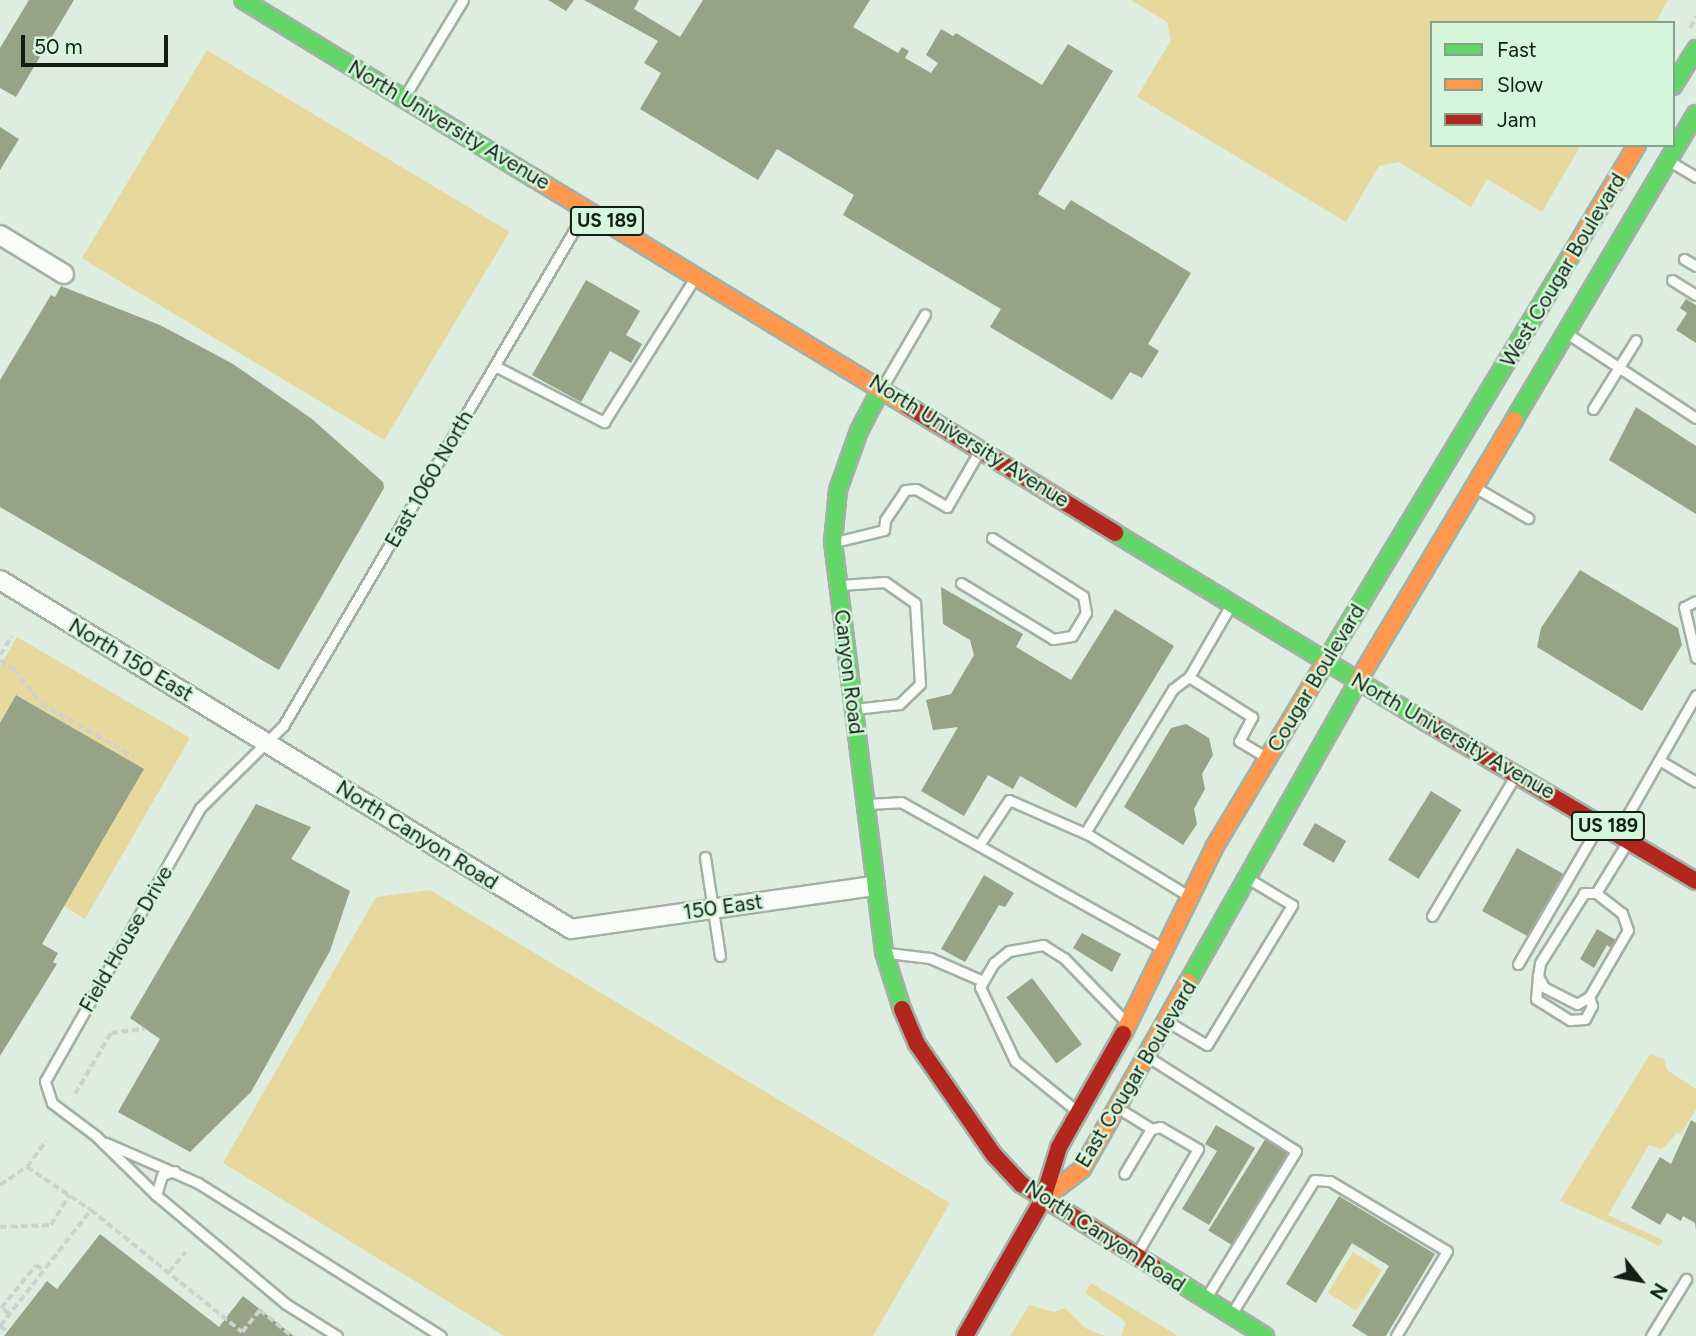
<!DOCTYPE html>
<style>
body{margin:0}
#map{position:relative;width:1696px;height:1336px;overflow:hidden;background:#ddeee0;font-family:Figtree,sans-serif}
div>[style]{position:absolute}
[style*='--x']{left:calc(var(--x)*1px);top:calc(var(--y)*1px);width:calc(var(--w)*1px);rotate:calc(var(--a)*1deg)}
.green>*{inset:0;background:#e7d99d;transform-origin:0 0}
.building>*{inset:0;background:#97a287;transform-origin:0 0}
.path>*{height:3.5px;margin-top:-1.75px;transform-origin:0;background:repeating-linear-gradient(90deg,#cdd2ce 0 7px,transparent 0 10.5px)}
.roads{filter:drop-shadow(2px 0 #a3b0a5) drop-shadow(-2px 0 #a3b0a5) drop-shadow(0 2px #a3b0a5) drop-shadow(0 -2px #a3b0a5)}
.lane>*{height:9px;margin:-4.5px;padding:0 4.5px;transform-origin:4.5px;border-radius:4.5px;background:#fafcfa}
.street>*{height:18px;margin:-9px;padding:0 9px;transform-origin:9px;border-radius:9px;background:#fafcfa}
.fast>*{height:16px;margin:-8px;padding:0 8px;transform-origin:8px;border-radius:8px;background:#63d668}
.slow>*{height:16px;margin:-8px;padding:0 8px;transform-origin:8px;border-radius:8px;background:#ff974d}
.jam>*{height:16px;margin:-8px;padding:0 8px;transform-origin:8px;border-radius:8px;background:#b3261e}
span{translate:-50% -50%;white-space:nowrap;text-align:center;line-height:1.15;-webkit-text-stroke:5px #d5f6db;paint-order:stroke}
.shield-label span{padding:2px 5px;background:#d5f6db;border:2px solid;border-radius:5px;-webkit-text-stroke-width:0}
.shield-label{font-size:19px;color:#131f16;font-weight:700}
.street-label{font-size:21px;color:#131f16}
.legend{position:absolute;left:1430px;top:21px;width:245px;height:126px;box-sizing:border-box;background:#d5f6db;border:2px solid #87a08c;margin:0;padding:9px 12px;list-style:none;font-size:21px;color:#131f16}
.legend li{display:flex;align-items:center;gap:14px;height:35px}
.legend b{width:35px;border:2px solid #87a08c}
.north{position:absolute;left:1605px;top:1245px;width:70px;height:70px;-webkit-text-stroke:5px #d5f6db;paint-order:stroke;rotate:121deg;font-size:19px;font-weight:700;line-height:28px;text-align:center;color:#131f16}
.north::after{content:'';display:block;margin:auto;width:24px;height:32px;background:#131f16;clip-path:polygon(50% 0,100% 100%,50% 72%,0 100%)}
.scale{position:absolute;left:21px;top:35px;width:147px;height:32px;box-sizing:border-box;border:4px solid #131f16;border-top:0;padding-left:9px;font-size:21px;line-height:24px;white-space:nowrap;color:#131f16;-webkit-text-stroke:5px #d5f6db;paint-order:stroke}
</style>
<div id="map">
<div class="green">
<div style="clip-path:polygon(1131px 0,1668px 0,1655px 23px,1432px 23px,1432px 145px,1581px 145px,1542px 212px,1487px 179px,1471px 207px,1399px 162px,1379px 166px,1346px 222px,1137px 97px,1171px 40px,1167px 22px)"></div>
<div style="left:207px;top:50px;width:353px;height:243px;rotate:31deg"></div>
<div style="clip-path:polygon(17px 637px,190px 738px,85px 919px,64px 906px,78px 731px,17px 695px,0 722px,0 666px)"></div>
<div style="clip-path:polygon(430px 890px,950px 1203px,873px 1336px,504px 1336px,223px 1163px,376px 897px)"></div>
<div style="clip-path:polygon(1650px 1054px,1664px 1059px,1667px 1070px,1696px 1089px,1696px 1109px,1681px 1134px,1676px 1133px,1667px 1145px,1660px 1149px,1649px 1145px,1608px 1215px,1663px 1240px,1660px 1246px,1560px 1201px)"></div>
<div style="left:1353px;top:1252px;width:34px;height:48px;rotate:32deg"></div>
<div style="clip-path:polygon(1091px 1283px,1178px 1336px,1121px 1336px,1126px 1322px,1085px 1293px)"></div>
<div style="clip-path:polygon(1029px 1305px,1054px 1312px,1065px 1308px,1085px 1328px,1105px 1336px,1010px 1336px)"></div>
</div>
<div class="building">
<div style="clip-path:polygon(29px 0,74px 0,16px 97px,0 88px,0 48px)"></div>
<div style="clip-path:polygon(548px 0,574px 0,566px 11px)"></div>
<div style="clip-path:polygon(584px 0,639px 0,634px 9px,680px 37px,703px 0,870px 0,853px 27px,898px 53px,902px 47px,909px 51px,905px 58px,931px 73px,938px 63px,926px 55px,941px 29px,953px 36px,956px 33px,1042px 85px,1068px 44px,1113px 71px,1038px 194px,1064px 210px,1071px 200px,1191px 273px,1148px 344px,1159px 351px,1142px 378px,1130px 372px,1112px 400px,990px 327px,1001px 309px,843px 215px,854px 195px,777px 149px,758px 180px,640px 109px,661px 73px,644px 63px,658px 41px)"></div>
<div style="clip-path:polygon(0 127px,19px 139px,0 170px)"></div>
<div style="clip-path:polygon(586px 280px,640px 311px,626px 335px,642px 344px,631px 363px,610px 351px,581px 402px,532px 375px)"></div>
<div style="clip-path:polygon(61px 286px,162px 326px,233px 364px,312px 419px,383px 482px,384px 488px,279px 670px,0 507px,0 380px,51px 295px,55px 297px)"></div>
<div style="clip-path:polygon(1686px 299px,1696px 305px,1696px 343px,1676px 330px,1687px 313px,1680px 308px)"></div>
<div style="clip-path:polygon(1636px 407px,1696px 446px,1696px 514px,1609px 460px)"></div>
<div style="clip-path:polygon(1580px 570px,1678px 628px,1682px 645px,1642px 711px,1537px 647px,1541px 628px)"></div>
<div style="clip-path:polygon(941px 587px,1023px 634px,1016px 647px,1071px 680px,1115px 609px,1174px 646px,1076px 808px,1020px 776px,1013px 789px,988px 775px,964px 816px,921px 791px,958px 727px,933px 730px,926px 700px,951px 694px,974px 655px,970px 640px,943px 624px)"></div>
<div style="clip-path:polygon(16px 695px,144px 769px,42px 944px,58px 953px,53px 962px,57px 964px,0 1056px,0 723px)"></div>
<div style="clip-path:polygon(1186px 724px,1209px 738px,1213px 755px,1202px 774px,1205px 789px,1194px 809px,1197px 824px,1183px 845px,1124px 807px,1171px 728px)"></div>
<div style="left:1431px;top:791px;width:36px;height:81px;rotate:32deg"></div>
<div style="clip-path:polygon(256px 804px,311px 827px,291px 859px,350px 891px,330px 951px,251px 1092px,190px 1152px,118px 1112px,160px 1039px,130px 1018px)"></div>
<div style="left:1315px;top:823px;width:36px;height:25px;rotate:30deg"></div>
<div style="left:1517px;top:848px;width:55px;height:72px;rotate:29deg"></div>
<div style="clip-path:polygon(984px 875px,1014px 893px,1005px 907px,999px 905px,965px 962px,941px 949px)"></div>
<div style="clip-path:polygon(1597px 929px,1616px 940px,1611px 948px,1607px 945px,1594px 968px,1580px 959px)"></div>
<div style="clip-path:polygon(1082px 933px,1121px 954px,1112px 972px,1073px 948px)"></div>
<div style="left:1032px;top:978px;width:83px;height:32px;rotate:53deg"></div>
<div style="clip-path:polygon(1691px 1120px,1696px 1123px,1696px 1230px,1695px 1223px,1683px 1216px,1681px 1221px,1667px 1213px,1660px 1225px,1631px 1208px,1660px 1157px,1671px 1164px)"></div>
<div style="clip-path:polygon(1216px 1125px,1255px 1148px,1209px 1225px,1182px 1209px,1217px 1151px,1205px 1144px)"></div>
<div style="left:1266px;top:1138px;width:31px;height:109px;rotate:32deg"></div>
<div style="clip-path:polygon(1339px 1196px,1435px 1254px,1386px 1336px,1368px 1336px,1352px 1326px,1389px 1266px,1352px 1243px,1316px 1303px,1286px 1284px)"></div>
<div style="clip-path:polygon(100px 1234px,219px 1327px,243px 1296px,294px 1336px,4px 1336px,47px 1281px,57px 1289px)"></div>
</div>
<div class="path">
<div style="--x:1690;--y:28;--w:13;--a:-61"></div>
<div style="--x:0;--y:655;--w:22;--a:-58"></div>
<div style="--x:0;--y:660;--w:17;--a:33"></div>
<div style="--x:14;--y:669;--w:43;--a:51.5"></div>
<div style="--x:41;--y:703;--w:108;--a:30.1"></div>
<div style="--x:75;--y:1094;--w:71;--a:-59.5"></div>
<div style="--x:111;--y:1033;--w:34;--a:-7"></div>
<div style="--x:27;--y:1167;--w:77;--a:33.9"></div>
<div style="--x:91;--y:1210;--w:194;--a:38.9"></div>
<div style="--x:242;--y:1332;--w:28;--a:-51"></div>
<div style="--x:260;--y:1310;--w:41;--a:39.1"></div>
<div style="--x:0;--y:1185;--w:32;--a:-34"></div>
<div style="--x:27;--y:1167;--w:32;--a:-54"></div>
<div style="--x:0;--y:1227;--w:51;--a:-2.2"></div>
<div style="--x:51;--y:1225;--w:35;--a:-59"></div>
<div style="--x:169;--y:1272;--w:26;--a:-51"></div>
<div style="--x:9;--y:1314;--w:10;--a:-143"></div>
<div style="--x:1;--y:1308;--w:55;--a:-50.9"></div>
<div style="--x:36;--y:1265;--w:9;--a:36"></div>
<div style="--x:0;--y:1326;--w:147;--a:-51.9"></div>
<div style="--x:0;--y:1326;--w:9;--a:36"></div>
</div>
<div class="roads">
<div class="lane">
<div style="--x:406;--y:94;--w:110;--a:-58.8"></div>
<div style="--x:1671;--y:162;--w:29;--a:31"></div>
<div style="--x:1684;--y:259;--w:14;--a:30"></div>
<div style="--x:1672;--y:280;--w:28;--a:32"></div>
<div style="--x:1568;--y:334;--w:153;--a:33.3"></div>
<div style="--x:495;--y:366;--w:123;--a:27.2"></div>
<div style="--x:604;--y:422;--w:165;--a:-57.8"></div>
<div style="--x:883;--y:386;--w:83;--a:-59.7"></div>
<div style="--x:1593;--y:409;--w:81;--a:-58.1"></div>
<div style="--x:1478;--y:489;--w:58;--a:30.1"></div>
<div style="--x:835;--y:542;--w:50;--a:-13.8"></div>
<div style="--x:884;--y:530;--w:10;--a:-84"></div>
<div style="--x:885;--y:520;--w:36;--a:-56"></div>
<div style="--x:905;--y:490;--w:11;--a:-5"></div>
<div style="--x:916;--y:489;--w:36;--a:30"></div>
<div style="--x:947;--y:507;--w:60;--a:-60"></div>
<div style="--x:961;--y:583;--w:108;--a:31.3"></div>
<div style="--x:1053;--y:639;--w:19;--a:-9"></div>
<div style="--x:1072;--y:636;--w:27;--a:-59"></div>
<div style="--x:1086;--y:613;--w:17;--a:-100"></div>
<div style="--x:1083;--y:596;--w:108;--a:-147.5"></div>
<div style="--x:840;--y:585;--w:45;--a:-3.8"></div>
<div style="--x:885;--y:582;--w:37;--a:35"></div>
<div style="--x:915;--y:603;--w:81;--a:86.5"></div>
<div style="--x:920;--y:684;--w:29;--a:136"></div>
<div style="--x:899;--y:704;--w:45;--a:173.7"></div>
<div style="--x:1696;--y:601;--w:13;--a:153"></div>
<div style="--x:1684;--y:607;--w:52;--a:76.8"></div>
<div style="--x:1229;--y:608;--w:80;--a:120.1"></div>
<div style="--x:1189;--y:677;--w:75;--a:32.4"></div>
<div style="--x:1252;--y:717;--w:27;--a:118"></div>
<div style="--x:1239;--y:741;--w:31;--a:31"></div>
<div style="--x:1659;--y:760;--w:43;--a:30.7"></div>
<div style="--x:867;--y:804;--w:34;--a:-3"></div>
<div style="--x:901;--y:802;--w:301;--a:29.2"></div>
<div style="--x:1619;--y:830;--w:155;--a:-60.3"></div>
<div style="--x:1085;--y:833;--w:169;--a:-58.6"></div>
<div style="--x:1173;--y:689;--w:20;--a:-37"></div>
<div style="--x:979;--y:845;--w:54;--a:-56.3"></div>
<div style="--x:1009;--y:800;--w:87;--a:23.6"></div>
<div style="--x:1089;--y:835;--w:119;--a:31.5"></div>
<div style="--x:705;--y:857;--w:100;--a:81.4"></div>
<div style="--x:1584;--y:893;--w:12;--a:0"></div>
<div style="--x:1596;--y:893;--w:33;--a:38"></div>
<div style="--x:1622;--y:913;--w:18;--a:71"></div>
<div style="--x:1628;--y:930;--w:78;--a:120.2"></div>
<div style="--x:1589;--y:997;--w:14;--a:150"></div>
<div style="--x:1577;--y:1004;--w:37;--a:-153"></div>
<div style="--x:1544;--y:987;--w:13;--a:-119"></div>
<div style="--x:1538;--y:976;--w:13;--a:-81"></div>
<div style="--x:1540;--y:963;--w:83;--a:-57.8"></div>
<div style="--x:1596;--y:893;--w:55;--a:-58.3"></div>
<div style="--x:1432;--y:916;--w:161;--a:-59.3"></div>
<div style="--x:888;--y:953;--w:42;--a:6.8"></div>
<div style="--x:930;--y:958;--w:58;--a:23.5"></div>
<div style="--x:1518;--y:964;--w:155;--a:-59.8"></div>
<div style="--x:1538;--y:976;--w:23;--a:95"></div>
<div style="--x:1536;--y:999;--w:40;--a:32"></div>
<div style="--x:1570;--y:1020;--w:15;--a:-4"></div>
<div style="--x:1585;--y:1019;--w:15;--a:-62"></div>
<div style="--x:1592;--y:1006;--w:9;--a:-108"></div>
<div style="--x:1168;--y:1022;--w:45;--a:30.5"></div>
<div style="--x:1207;--y:1045;--w:164;--a:-58.7"></div>
<div style="--x:1292;--y:905;--w:50;--a:-148.8"></div>
<div style="--x:1148;--y:1057;--w:175;--a:32.4"></div>
<div style="--x:1296;--y:1151;--w:172;--a:121.5"></div>
<div style="--x:1118;--y:1108;--w:39;--a:32"></div>
<div style="--x:1151;--y:1129;--w:52;--a:121"></div>
<div style="--x:1078;--y:1112;--w:81;--a:-141"></div>
<div style="--x:1015;--y:1061;--w:82;--a:-115.3"></div>
<div style="--x:980;--y:987;--w:28;--a:-60"></div>
<div style="--x:994;--y:963;--w:19;--a:-39"></div>
<div style="--x:1009;--y:951;--w:35;--a:-10"></div>
<div style="--x:1043;--y:945;--w:25;--a:32"></div>
<div style="--x:1064;--y:958;--w:91;--a:45.9"></div>
<div style="--x:106;--y:1143;--w:100;--a:23.5"></div>
<div style="--x:198;--y:1183;--w:287;--a:32.2"></div>
<div style="--x:156;--y:1195;--w:21;--a:-73"></div>
<div style="--x:162;--y:1175;--w:13;--a:-18"></div>
<div style="--x:1136;--y:1255;--w:123;--a:-59.7"></div>
<div style="--x:1198;--y:1149;--w:44;--a:-149.9"></div>
<div style="--x:1160;--y:1127;--w:9;--a:167"></div>
<div style="--x:1232;--y:1313;--w:156;--a:-58.3"></div>
<div style="--x:1314;--y:1180;--w:16;--a:4"></div>
<div style="--x:1330;--y:1181;--w:136;--a:30.9"></div>
<div style="--x:1447;--y:1251;--w:99;--a:121"></div>
<div style="--x:337;--y:1336;--w:60;--a:-147.9"></div>
<div style="--x:286;--y:1304;--w:170;--a:-140"></div>
<div style="--x:156;--y:1195;--w:84;--a:-135.5"></div>
<div style="--x:96;--y:1136;--w:55;--a:-143.1"></div>
<div style="--x:52;--y:1103;--w:23;--a:-108"></div>
<div style="--x:45;--y:1081;--w:314;--a:-60.4"></div>
<div style="--x:200;--y:808;--w:117;--a:-44.7"></div>
<div style="--x:283;--y:726;--w:593;--a:-59.58"></div>
<div style="--x:1651;--y:1336;--w:67;--a:-58.4"></div>
</div>
<div class="street">
<div style="--x:0;--y:235;--w:75;--a:31.4"></div>
<div style="--x:0;--y:580;--w:669;--a:31.43"></div>
<div style="--x:571;--y:929;--w:307;--a:-8.1"></div>
</div>
<div class="fast">
<div style="--x:243;--y:0;--w:341;--a:31.5"></div>
<div style="--x:1673;--y:86;--w:44;--a:-58.1"></div>
<div style="--x:882;--y:387;--w:50;--a:117.6"></div>
<div style="--x:859;--y:431;--w:63;--a:109.6"></div>
<div style="--x:838;--y:490;--w:52;--a:95.5"></div>
<div style="--x:833;--y:542;--w:413;--a:82.9"></div>
<div style="--x:884;--y:952;--w:60;--a:72.5"></div>
<div style="--x:1514;--y:420;--w:356;--a:-59.3"></div>
<div style="--x:1115;--y:533;--w:364;--a:31.3"></div>
<div style="--x:1326;--y:661;--w:474;--a:-58.9"></div>
<div style="--x:1188;--y:982;--w:346;--a:-60.5"></div>
<div style="--x:1153;--y:1266;--w:132;--a:32"></div>
</div>
<div class="slow">
<div style="--x:534;--y:178;--w:438;--a:31.4"></div>
<div style="--x:1571;--y:255;--w:128;--a:-59"></div>
<div style="--x:1358;--y:681;--w:304;--a:-59.1"></div>
<div style="--x:1123;--y:1034;--w:209;--a:-63.9"></div>
<div style="--x:1215;--y:846;--w:216;--a:-59"></div>
<div style="--x:1043;--y:1199;--w:49;--a:-37.6"></div>
<div style="--x:1082;--y:1169;--w:215;--a:-60.5"></div>
</div>
<div class="jam">
<div style="--x:908;--y:406;--w:243;--a:31.5"></div>
<div style="--x:1426;--y:722;--w:313;--a:30.5"></div>
<div style="--x:902;--y:1009;--w:38;--a:67"></div>
<div style="--x:917;--y:1044;--w:135;--a:55.3"></div>
<div style="--x:994;--y:1155;--w:40;--a:47"></div>
<div style="--x:1021;--y:1184;--w:155;--a:31.8"></div>
<div style="--x:965;--y:1336;--w:158;--a:-60.3"></div>
<div style="--x:1043;--y:1199;--w:54;--a:-72.9"></div>
<div style="--x:1059;--y:1147;--w:130;--a:-60.5"></div>
</div>
</div>
<div class="shield-label">
<span style="left:607px;top:221px">US 189</span>
<span style="left:1608px;top:826px">US 189</span>
</div>
<div class="street-label">
<span style="left:449px;top:125px;rotate:31deg">North University Avenue</span>
<span style="left:1563px;top:270px;rotate:-59deg">West Cougar Boulevard</span>
<span style="left:969px;top:441px;rotate:32deg">North University Avenue</span>
<span style="left:429px;top:479px;rotate:-60deg">East 1060 North</span>
<span style="left:131px;top:660px;rotate:31deg">North 150 East</span>
<span style="left:849px;top:672px;rotate:83deg">Canyon Road</span>
<span style="left:1316px;top:678px;rotate:-59deg">Cougar Boulevard</span>
<span style="left:1453px;top:736px;rotate:30deg">North University Avenue</span>
<span style="left:417px;top:835px;rotate:32deg">North Canyon Road</span>
<span style="left:723px;top:907px;rotate:-8deg">150 East</span>
<span style="left:126px;top:939px;rotate:-60deg">Field House Drive</span>
<span style="left:1136px;top:1074px;rotate:-59deg">East Cougar Boulevard</span>
<span style="left:1105px;top:1236px;rotate:33deg">North Canyon Road</span>
</div>
<ul class="legend">
<li><b style="height:9px;background:#63d668"></b>Fast</li>
<li><b style="height:9px;background:#ff974d"></b>Slow</li>
<li><b style="height:9px;background:#b3261e"></b>Jam</li>
</ul>
<div class="north">N</div>
<div class="scale">50 m</div>
</div>
